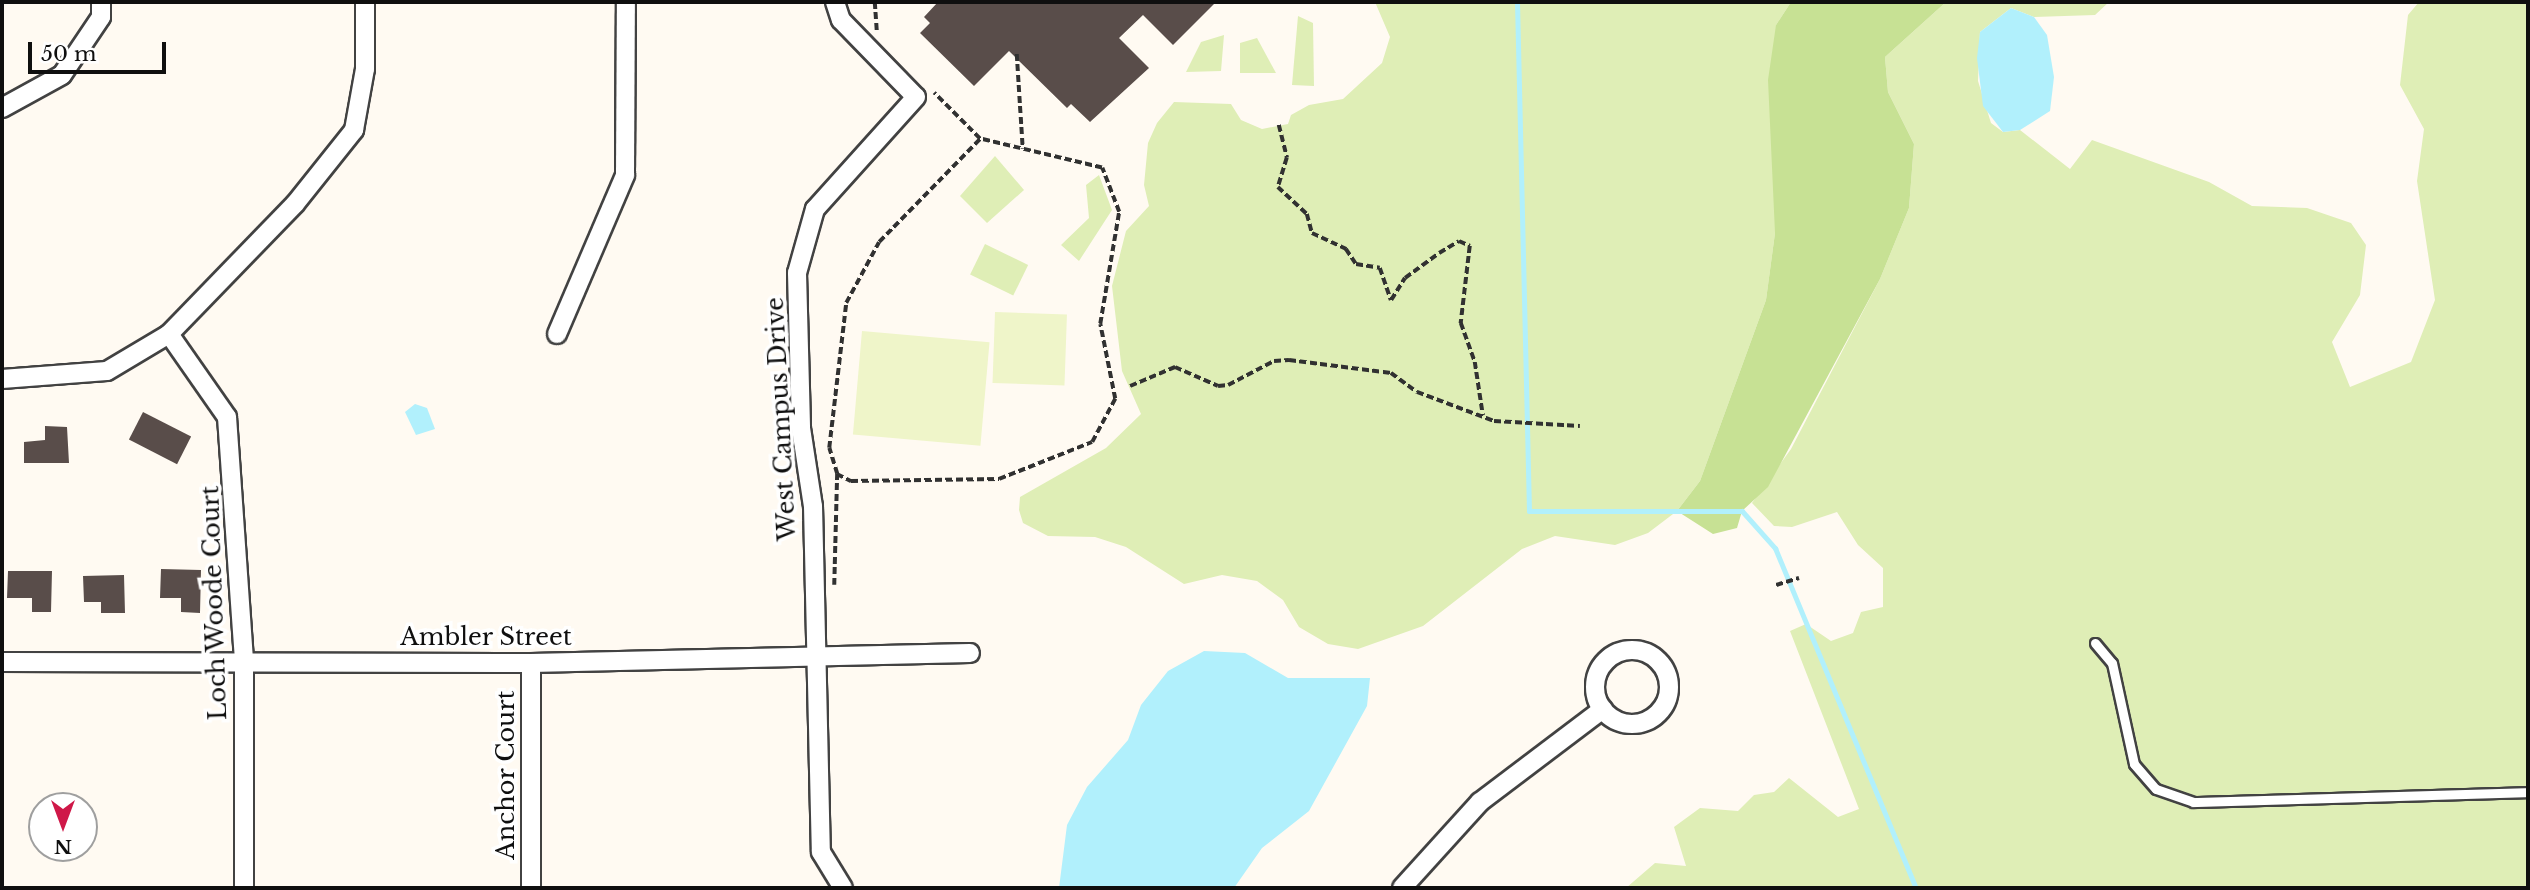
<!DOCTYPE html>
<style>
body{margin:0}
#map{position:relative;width:2530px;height:890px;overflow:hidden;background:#fffaf2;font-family:"Libre Baskerville",serif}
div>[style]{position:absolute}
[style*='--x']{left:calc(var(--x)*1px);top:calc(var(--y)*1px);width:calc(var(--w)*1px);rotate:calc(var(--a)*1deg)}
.green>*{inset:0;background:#dfeeb6;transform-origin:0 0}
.forest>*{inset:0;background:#c7e194}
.pitch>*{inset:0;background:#eff5c9;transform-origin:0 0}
.water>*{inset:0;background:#b1f0fc}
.stream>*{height:5px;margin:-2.5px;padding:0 2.5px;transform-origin:2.5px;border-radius:2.5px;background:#b1f0fc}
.building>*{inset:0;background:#594d4a;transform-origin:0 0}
.path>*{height:3.5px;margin-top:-1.75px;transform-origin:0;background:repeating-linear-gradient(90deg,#313131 0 7px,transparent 0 10.5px)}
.roads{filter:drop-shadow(2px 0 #424242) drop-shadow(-2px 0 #424242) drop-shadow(0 2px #424242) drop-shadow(0 -2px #424242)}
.lane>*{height:9px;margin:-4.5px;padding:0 4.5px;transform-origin:4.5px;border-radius:4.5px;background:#fff}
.street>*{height:18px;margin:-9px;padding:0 9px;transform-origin:9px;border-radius:9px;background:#fff}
.street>.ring{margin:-9px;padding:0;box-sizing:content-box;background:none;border:18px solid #fff;border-radius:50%}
span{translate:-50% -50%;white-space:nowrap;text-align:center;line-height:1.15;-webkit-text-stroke:7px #fff;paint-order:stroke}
.street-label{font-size:24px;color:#0f0f0f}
.frame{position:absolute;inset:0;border:4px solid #0f0f0f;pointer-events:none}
.north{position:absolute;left:28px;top:792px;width:70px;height:70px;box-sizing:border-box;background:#fff;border:2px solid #9f9f9f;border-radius:50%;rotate:180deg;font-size:19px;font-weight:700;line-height:28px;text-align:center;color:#0f0f0f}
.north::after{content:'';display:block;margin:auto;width:24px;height:32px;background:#cf1848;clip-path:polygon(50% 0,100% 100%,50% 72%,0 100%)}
.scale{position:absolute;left:28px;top:42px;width:138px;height:32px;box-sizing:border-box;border:4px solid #0f0f0f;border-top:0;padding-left:9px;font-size:21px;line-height:24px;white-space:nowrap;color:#0f0f0f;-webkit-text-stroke:5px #fff;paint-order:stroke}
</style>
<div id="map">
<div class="green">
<div style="clip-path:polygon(1375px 2px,1791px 2px,1776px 25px,1775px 233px,1766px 300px,1700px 481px,1677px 511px,1648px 533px,1615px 545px,1555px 536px,1522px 549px,1423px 626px,1358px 649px,1328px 644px,1299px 627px,1283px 600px,1257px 581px,1222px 575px,1184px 584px,1126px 547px,1095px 537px,1048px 536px,1023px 523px,1019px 510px,1020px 497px,1106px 448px,1141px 414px,1122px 371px,1112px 286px,1126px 231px,1149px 206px,1144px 185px,1148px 143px,1157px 123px,1174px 102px,1231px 104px,1241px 120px,1262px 129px,1288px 124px,1291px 115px,1309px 105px,1343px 99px,1382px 63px,1390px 37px)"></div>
<div style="clip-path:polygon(1946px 2px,2109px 2px,2095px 15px,2034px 17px,2011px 8px,1980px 32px,1978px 81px,1991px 123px,2003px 132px,2020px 130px,2070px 169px,2092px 140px,2209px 182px,2252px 206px,2307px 208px,2351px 223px,2366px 245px,2360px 295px,2332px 342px,2350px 387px,2411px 362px,2435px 300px,2417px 181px,2424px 129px,2400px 85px,2408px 15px,2419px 2px,2528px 2px,2528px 888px,1626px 888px,1655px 863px,1686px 866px,1674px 827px,1700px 808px,1738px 811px,1754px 795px,1774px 792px,1789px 778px,1838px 817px,1859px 809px,1790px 631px,1806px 624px,1831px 641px,1853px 633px,1861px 612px,1883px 607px,1883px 568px,1858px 545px,1837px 512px,1792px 527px,1774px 526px,1752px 503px,1791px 449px,1880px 279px,1909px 208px,1914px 144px,1888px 92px,1885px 57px)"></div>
<div style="clip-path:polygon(1298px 16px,1313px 23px,1314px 86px,1292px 85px)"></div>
<div style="clip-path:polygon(1224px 35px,1221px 71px,1186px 72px,1201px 42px)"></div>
<div style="clip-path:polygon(1257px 38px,1276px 73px,1240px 73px,1240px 43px)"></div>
<div style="clip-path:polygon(995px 156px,1024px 190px,987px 223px,960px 196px)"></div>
<div style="clip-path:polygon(1099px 175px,1112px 210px,1079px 261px,1061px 245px,1089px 218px,1086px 185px)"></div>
<div style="left:985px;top:244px;width:48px;height:34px;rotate:26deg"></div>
</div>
<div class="forest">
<div style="clip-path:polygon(1791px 2px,1946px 2px,1885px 57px,1888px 92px,1914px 144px,1909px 208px,1880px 279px,1768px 487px,1742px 511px,1737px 528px,1713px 534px,1677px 511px,1700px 481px,1766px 300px,1775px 233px,1768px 80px,1776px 25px)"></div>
</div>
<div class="pitch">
<div style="left:995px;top:312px;width:72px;height:71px;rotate:2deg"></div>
<div style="left:862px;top:331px;width:128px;height:104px;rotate:5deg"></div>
</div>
<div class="water">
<div style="clip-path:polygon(2011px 8px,2034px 17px,2047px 35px,2054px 77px,2050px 111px,2020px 130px,2003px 132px,1983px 106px,1977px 58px,1980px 32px)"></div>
<div style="clip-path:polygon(415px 404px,427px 408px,435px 429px,416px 435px,405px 412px)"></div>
<div style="clip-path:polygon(1204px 651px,1245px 653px,1288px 678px,1370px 678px,1367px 706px,1309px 811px,1262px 848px,1234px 888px,1059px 888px,1067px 825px,1087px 787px,1128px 740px,1141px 705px,1168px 671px)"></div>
</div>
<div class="stream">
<div style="--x:1517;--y:2;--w:509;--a:88.65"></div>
<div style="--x:1529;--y:511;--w:213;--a:0"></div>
<div style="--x:1742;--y:511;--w:50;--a:48.3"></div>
<div style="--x:1775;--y:548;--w:368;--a:67.5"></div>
</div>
<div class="building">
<div style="clip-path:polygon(938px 2px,1216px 2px,1173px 45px,1143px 15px,1119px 38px,1149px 68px,1090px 122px,1071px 104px,1067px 108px,1009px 51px,974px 86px,920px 33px,930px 23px,924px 17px)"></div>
<div style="left:143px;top:412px;width:54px;height:31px;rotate:27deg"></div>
<div style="clip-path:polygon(45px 426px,67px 427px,69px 463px,24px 463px,24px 442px,45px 440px)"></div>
<div style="clip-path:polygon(161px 569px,201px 570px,200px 613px,181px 612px,181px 598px,160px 598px)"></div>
<div style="clip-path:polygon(8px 571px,52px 571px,51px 612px,32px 612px,32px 598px,7px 598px)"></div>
<div style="clip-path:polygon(124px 575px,125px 613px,101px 613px,101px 602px,84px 602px,83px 576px)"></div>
</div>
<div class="path">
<div style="--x:875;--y:2;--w:29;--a:86"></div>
<div style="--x:1017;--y:54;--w:95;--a:86.4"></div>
<div style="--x:1279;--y:125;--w:34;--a:76"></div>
<div style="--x:1287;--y:158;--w:30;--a:107"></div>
<div style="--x:1278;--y:187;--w:40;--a:43"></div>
<div style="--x:1307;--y:214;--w:20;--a:75"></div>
<div style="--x:1312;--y:233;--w:38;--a:25"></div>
<div style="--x:1346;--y:249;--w:18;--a:56"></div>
<div style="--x:1356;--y:264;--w:24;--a:9"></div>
<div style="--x:1380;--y:268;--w:34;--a:71"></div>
<div style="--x:1391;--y:300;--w:26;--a:-58"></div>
<div style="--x:1405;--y:278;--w:42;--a:-36.3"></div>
<div style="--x:1439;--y:253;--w:23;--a:-31"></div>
<div style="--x:1459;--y:241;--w:12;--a:24"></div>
<div style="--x:1470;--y:246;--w:78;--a:96.7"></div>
<div style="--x:1461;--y:323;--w:41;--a:70.3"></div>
<div style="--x:1475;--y:362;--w:54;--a:81.4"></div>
<div style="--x:1130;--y:386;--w:49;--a:-22.9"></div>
<div style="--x:1175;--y:367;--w:47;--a:23.8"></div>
<div style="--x:1218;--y:386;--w:10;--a:-6"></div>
<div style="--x:1228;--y:385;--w:52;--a:-27.6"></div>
<div style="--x:1274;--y:361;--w:15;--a:-4"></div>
<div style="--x:1289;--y:360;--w:103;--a:7.3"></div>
<div style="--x:1391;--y:373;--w:32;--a:36"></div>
<div style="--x:1417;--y:392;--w:82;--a:20.6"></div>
<div style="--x:1494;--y:421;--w:86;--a:3.3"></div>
<div style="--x:837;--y:474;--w:16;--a:27"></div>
<div style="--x:851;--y:481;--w:148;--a:-0.8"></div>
<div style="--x:999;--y:479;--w:100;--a:-21.7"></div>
<div style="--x:1092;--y:442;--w:49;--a:-61.9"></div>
<div style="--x:1115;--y:399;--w:76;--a:-101.3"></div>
<div style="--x:1100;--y:324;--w:114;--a:-80.4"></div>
<div style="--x:1119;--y:212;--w:47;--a:-111.1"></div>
<div style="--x:1102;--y:168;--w:125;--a:-166.6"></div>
<div style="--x:834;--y:585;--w:111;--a:-88.5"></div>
<div style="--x:837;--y:474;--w:27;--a:-107"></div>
<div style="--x:829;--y:448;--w:146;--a:-83.3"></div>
<div style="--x:846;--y:303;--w:69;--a:-61.6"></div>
<div style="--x:879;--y:242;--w:144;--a:-45.6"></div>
<div style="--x:980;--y:139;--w:65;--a:-135"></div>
<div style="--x:1776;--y:585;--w:24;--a:-17"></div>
</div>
<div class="roads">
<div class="lane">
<div style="--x:2095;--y:643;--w:26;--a:50"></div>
<div style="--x:2112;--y:663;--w:103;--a:77.7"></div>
<div style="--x:2134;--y:764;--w:33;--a:49"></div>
<div style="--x:2156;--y:789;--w:39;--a:19"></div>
<div style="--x:2193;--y:802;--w:335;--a:-1.7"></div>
</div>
<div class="street">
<div style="--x:835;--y:2;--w:19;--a:72"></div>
<div style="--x:841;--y:20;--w:107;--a:45.8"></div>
<div style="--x:916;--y:97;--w:151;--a:132"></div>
<div style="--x:815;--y:209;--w:66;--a:105.7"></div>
<div style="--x:797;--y:273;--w:155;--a:88.5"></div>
<div style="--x:801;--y:428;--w:79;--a:81.3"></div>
<div style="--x:813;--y:506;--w:346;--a:88.7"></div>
<div style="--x:821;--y:852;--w:42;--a:58.6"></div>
<div style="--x:2;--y:108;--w:68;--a:-28.8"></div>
<div style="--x:62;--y:75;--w:70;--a:-56.1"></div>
<div style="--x:101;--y:17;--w:15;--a:-90"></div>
<div style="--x:169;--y:334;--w:101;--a:55.1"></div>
<div style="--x:227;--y:417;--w:246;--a:86"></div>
<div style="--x:244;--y:662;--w:226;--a:90"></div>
<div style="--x:557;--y:334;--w:173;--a:-66.8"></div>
<div style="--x:625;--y:175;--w:173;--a:-89.7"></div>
<div style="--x:2;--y:379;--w:105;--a:-4.4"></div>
<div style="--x:107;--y:371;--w:72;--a:-30.8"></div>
<div style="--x:169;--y:334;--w:181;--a:-45.9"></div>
<div style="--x:295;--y:204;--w:95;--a:-51.4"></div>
<div style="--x:354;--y:130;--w:62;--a:-79.8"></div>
<div style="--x:365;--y:69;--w:67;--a:-90"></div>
<div class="ring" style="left:1595px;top:650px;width:56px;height:56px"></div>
<div style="--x:2;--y:662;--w:529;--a:0.11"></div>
<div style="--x:531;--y:663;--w:439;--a:-1.3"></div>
<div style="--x:531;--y:888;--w:225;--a:-90"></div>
<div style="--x:1402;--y:888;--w:116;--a:-47.8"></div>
<div style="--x:1480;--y:802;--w:154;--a:-37.1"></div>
</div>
</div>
<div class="street-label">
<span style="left:781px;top:419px;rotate:-93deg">West Campus Drive</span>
<span style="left:214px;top:603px;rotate:-92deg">Loch Woode Court</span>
<span style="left:486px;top:637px">Ambler Street</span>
<span style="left:506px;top:775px;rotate:-90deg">Anchor Court</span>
</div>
<div class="frame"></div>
<div class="north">N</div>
<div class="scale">50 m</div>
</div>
